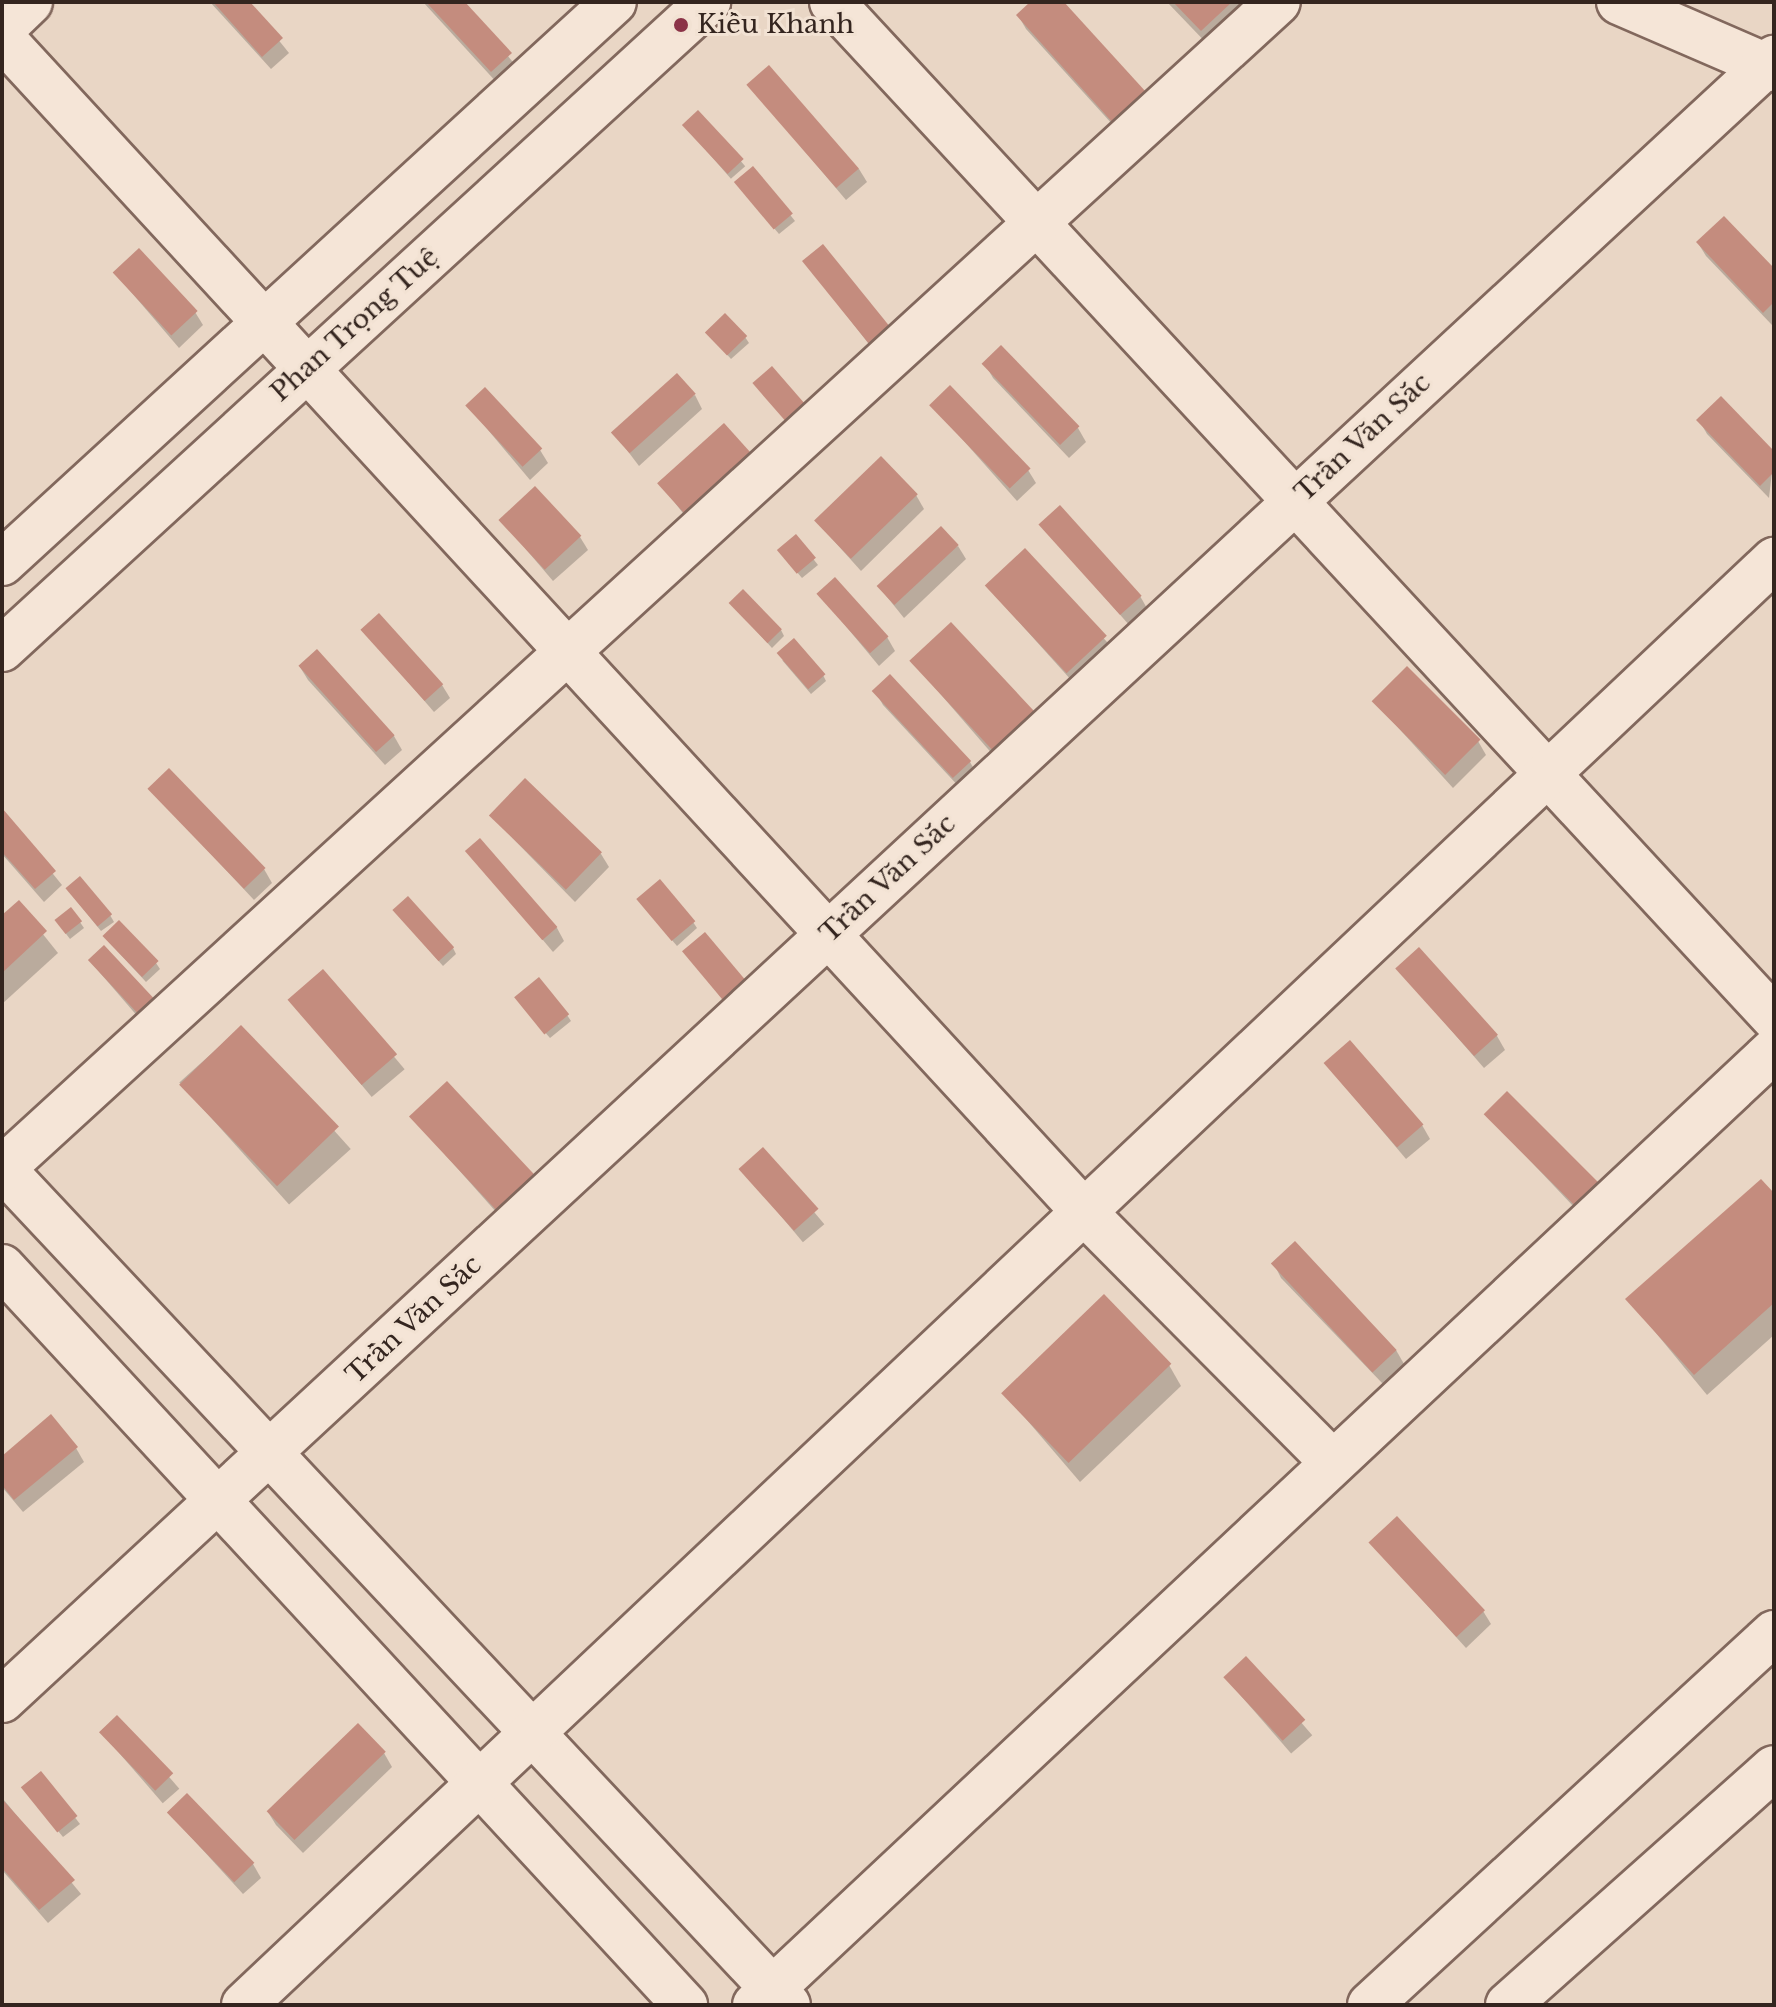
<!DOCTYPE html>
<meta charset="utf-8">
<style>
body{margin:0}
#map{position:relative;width:1776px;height:2007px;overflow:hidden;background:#e9d6c5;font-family:"Libre Baskerville",serif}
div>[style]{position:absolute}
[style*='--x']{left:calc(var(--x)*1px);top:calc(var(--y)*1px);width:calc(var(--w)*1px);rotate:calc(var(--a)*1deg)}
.shadow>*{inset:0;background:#0003;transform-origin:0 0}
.building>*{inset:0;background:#c48c7e;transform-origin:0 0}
.roads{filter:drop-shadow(2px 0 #82685d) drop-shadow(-2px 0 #82685d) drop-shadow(0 2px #82685d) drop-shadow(0 -2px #82685d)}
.minor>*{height:44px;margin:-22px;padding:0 22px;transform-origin:22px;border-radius:22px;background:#f5e5d7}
.dots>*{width:22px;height:22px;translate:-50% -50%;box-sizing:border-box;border:4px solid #f2e2d3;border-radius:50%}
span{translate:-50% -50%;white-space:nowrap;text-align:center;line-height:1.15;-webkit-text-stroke:6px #f2e2d3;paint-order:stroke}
.poi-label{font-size:26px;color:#34251f}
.left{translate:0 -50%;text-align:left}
.street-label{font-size:26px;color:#34251f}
.frame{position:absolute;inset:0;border:4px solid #34251f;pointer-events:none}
</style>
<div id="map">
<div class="shadow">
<div style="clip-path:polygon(210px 2px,248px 2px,289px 53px,271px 69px)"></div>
<div style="clip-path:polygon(423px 2px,462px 2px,518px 68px,499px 85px)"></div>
<div style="clip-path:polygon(1033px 2px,1062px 2px,1144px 93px,1152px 107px,1122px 135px,1026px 29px,1018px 15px)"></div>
<div style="clip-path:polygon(1167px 2px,1242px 2px,1250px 16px,1214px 51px)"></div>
<div style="clip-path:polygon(749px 85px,859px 169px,867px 182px,846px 200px)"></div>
<div style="left:698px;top:112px;width:72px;height:19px;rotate:49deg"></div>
<div style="clip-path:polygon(753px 168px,795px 221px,779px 234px,740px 188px)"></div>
<div style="clip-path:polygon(1698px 243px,1774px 271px,1772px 325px,1706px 256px)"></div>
<div style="clip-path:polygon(805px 262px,897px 343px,879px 357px)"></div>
<div style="clip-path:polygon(114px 272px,195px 312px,203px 325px,179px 348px)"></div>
<div style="clip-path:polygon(707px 332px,745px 337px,749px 343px,731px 359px)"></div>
<div style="clip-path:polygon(1001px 348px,1078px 428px,1086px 442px,1069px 458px,993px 378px,985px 364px)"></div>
<div style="clip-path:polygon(695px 395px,702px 409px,639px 466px,614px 433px)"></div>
<div style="clip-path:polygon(932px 405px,1028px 470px,1036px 483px,1017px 501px)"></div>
<div style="clip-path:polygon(468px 406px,540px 450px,548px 463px,530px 480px)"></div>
<div style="clip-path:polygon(1699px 420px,1774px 454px,1769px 498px,1707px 434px)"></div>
<div style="clip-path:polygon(724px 426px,699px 534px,659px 482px)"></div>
<div style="clip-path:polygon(916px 495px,924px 509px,861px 571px,817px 522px)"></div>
<div style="clip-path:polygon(501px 520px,580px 537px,588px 550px,553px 581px)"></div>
<div style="clip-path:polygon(1041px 525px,1140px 596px,1148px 610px,1130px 626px)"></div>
<div style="clip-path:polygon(796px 537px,818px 565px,802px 578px,783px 556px)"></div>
<div style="clip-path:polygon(958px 546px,966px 559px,904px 618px,879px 587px)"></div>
<div style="left:1025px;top:551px;width:134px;height:52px;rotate:48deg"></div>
<div style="clip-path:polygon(819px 594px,887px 637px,895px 651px,879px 666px)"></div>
<div style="clip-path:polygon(731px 603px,781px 630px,784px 636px,772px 648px)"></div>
<div style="clip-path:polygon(951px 625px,1013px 778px,911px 660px)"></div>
<div style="clip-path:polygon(363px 630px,442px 685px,450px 698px,434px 712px)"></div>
<div style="clip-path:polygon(317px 652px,394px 736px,402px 750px,385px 765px,308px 680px,300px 667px)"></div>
<div style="clip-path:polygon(782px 660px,823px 675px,826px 681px,811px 694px)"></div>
<div style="clip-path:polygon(890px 677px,970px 762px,978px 776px,962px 790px,883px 705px,875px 691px)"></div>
<div style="clip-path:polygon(1374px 701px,1478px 741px,1486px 755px,1453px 788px)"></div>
<div style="clip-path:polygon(150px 789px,264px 869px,272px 883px,254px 900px)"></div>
<div style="clip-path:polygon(2px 811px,62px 885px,44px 902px,2px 854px)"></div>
<div style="clip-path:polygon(491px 816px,601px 854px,609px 867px,575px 902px)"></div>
<div style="clip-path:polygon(468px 851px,557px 928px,564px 941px,553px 952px)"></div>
<div style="clip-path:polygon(71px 894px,110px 915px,114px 922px,101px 931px)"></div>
<div style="clip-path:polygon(18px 903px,58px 953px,2px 1004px,2px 918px)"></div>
<div style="clip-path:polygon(642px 905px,693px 922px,697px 928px,677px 946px)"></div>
<div style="clip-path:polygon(71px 909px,84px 928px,70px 939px,60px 926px)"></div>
<div style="clip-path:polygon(395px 911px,453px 948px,456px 954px,443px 966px)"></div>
<div style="clip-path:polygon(705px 935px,736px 1016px,685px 952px)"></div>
<div style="clip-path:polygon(108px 941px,156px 963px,160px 969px,146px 982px)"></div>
<div style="clip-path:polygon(103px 947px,151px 1032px,89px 960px)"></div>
<div style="clip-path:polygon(1397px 968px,1497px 1036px,1505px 1050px,1484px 1068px)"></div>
<div style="left:323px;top:972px;width:127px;height:43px;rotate:50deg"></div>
<div style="clip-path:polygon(521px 1005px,567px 1015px,571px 1021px,550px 1038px)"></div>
<div style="left:241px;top:1027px;width:164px;height:83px;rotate:48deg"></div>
<div style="clip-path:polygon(1326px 1064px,1422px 1125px,1430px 1139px,1406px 1159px)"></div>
<div style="clip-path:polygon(1486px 1114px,1613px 1205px,1592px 1226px)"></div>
<div style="clip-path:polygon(411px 1116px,532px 1176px,540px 1189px,505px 1222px)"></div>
<div style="left:762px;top:1150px;width:97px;height:28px;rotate:50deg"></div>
<div style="clip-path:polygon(1774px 1196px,1774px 1335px,1707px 1395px,1628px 1299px)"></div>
<div style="clip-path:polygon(1295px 1244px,1396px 1350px,1404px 1364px,1383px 1384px,1281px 1278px,1274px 1264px)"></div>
<div style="clip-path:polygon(1169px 1365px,1181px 1386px,1080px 1482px,1003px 1392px)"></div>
<div style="clip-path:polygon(76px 1448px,84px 1462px,23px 1512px,2px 1487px,2px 1458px)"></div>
<div style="clip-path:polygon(1371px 1543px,1483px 1611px,1491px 1624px,1466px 1648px)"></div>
<div style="left:1246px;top:1659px;width:101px;height:28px;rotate:49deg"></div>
<div style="left:117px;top:1717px;width:95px;height:22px;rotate:49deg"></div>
<div style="clip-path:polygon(384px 1753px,392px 1767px,303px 1853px,276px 1825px,268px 1812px)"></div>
<div style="clip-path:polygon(41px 1773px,80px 1824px,63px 1837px,27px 1793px)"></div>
<div style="clip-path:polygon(4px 1800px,81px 1894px,48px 1923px,2px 1870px)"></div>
<div style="clip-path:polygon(169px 1813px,253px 1864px,261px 1878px,243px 1894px)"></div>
</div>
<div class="building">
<div style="clip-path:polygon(213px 2px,250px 2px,283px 38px,262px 57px)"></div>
<div style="clip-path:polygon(426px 2px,465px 2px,512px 53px,491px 72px)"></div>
<div style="clip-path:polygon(1030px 2px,1064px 2px,1146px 92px,1113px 123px,1016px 15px)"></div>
<div style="clip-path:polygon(1173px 2px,1232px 2px,1201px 31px)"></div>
<div style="left:769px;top:65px;width:137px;height:30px;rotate:49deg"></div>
<div style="left:698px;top:110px;width:67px;height:22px;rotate:47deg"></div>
<div style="left:753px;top:166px;width:62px;height:25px;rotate:50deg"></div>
<div style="clip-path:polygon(1724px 216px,1774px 268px,1774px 302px,1763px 313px,1696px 242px)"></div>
<div style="left:823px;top:244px;width:107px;height:27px;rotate:51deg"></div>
<div style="left:139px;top:248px;width:86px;height:36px;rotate:47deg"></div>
<div style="left:725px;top:313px;width:32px;height:28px;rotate:46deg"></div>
<div style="left:1001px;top:345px;width:113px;height:27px;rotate:46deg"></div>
<div style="left:772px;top:366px;width:52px;height:26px;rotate:49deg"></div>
<div style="left:677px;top:373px;width:28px;height:89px;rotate:48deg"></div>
<div style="left:950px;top:385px;width:116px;height:29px;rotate:46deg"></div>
<div style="left:485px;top:387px;width:84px;height:27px;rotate:47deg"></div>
<div style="clip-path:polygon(1721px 396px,1774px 451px,1774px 472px,1760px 486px,1696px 420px)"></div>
<div style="left:724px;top:423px;width:51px;height:90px;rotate:48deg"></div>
<div style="left:881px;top:456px;width:53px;height:93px;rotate:46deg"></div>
<div style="left:535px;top:486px;width:68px;height:50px;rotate:47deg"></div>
<div style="left:1060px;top:505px;width:122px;height:29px;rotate:48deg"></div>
<div style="left:941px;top:526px;width:26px;height:88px;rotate:47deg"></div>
<div style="left:796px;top:534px;width:31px;height:25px;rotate:50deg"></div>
<div style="left:1025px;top:548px;width:120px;height:55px;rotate:47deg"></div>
<div style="left:835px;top:577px;width:80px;height:25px;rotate:48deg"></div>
<div style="left:743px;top:589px;width:56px;height:20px;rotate:46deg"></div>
<div style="left:379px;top:613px;width:96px;height:25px;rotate:48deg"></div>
<div style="left:951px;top:622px;width:134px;height:57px;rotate:47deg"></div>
<div style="left:794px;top:638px;width:48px;height:23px;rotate:49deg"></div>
<div style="left:317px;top:649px;width:116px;height:25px;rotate:48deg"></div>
<div style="left:1407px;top:666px;width:104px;height:50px;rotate:45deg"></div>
<div style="left:890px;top:674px;width:119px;height:25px;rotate:47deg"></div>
<div style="left:169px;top:768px;width:139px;height:30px;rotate:46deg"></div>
<div style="left:525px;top:778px;width:107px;height:52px;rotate:44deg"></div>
<div style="clip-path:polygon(2px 808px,56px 871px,35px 889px,2px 852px)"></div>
<div style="left:480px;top:838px;width:118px;height:20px;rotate:49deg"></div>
<div style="left:80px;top:876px;width:50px;height:19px;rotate:50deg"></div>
<div style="left:660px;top:879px;width:55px;height:31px;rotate:50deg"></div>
<div style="left:408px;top:896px;width:69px;height:21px;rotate:48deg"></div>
<div style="clip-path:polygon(19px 900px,47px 931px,2px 973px,2px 915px)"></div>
<div style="left:71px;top:907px;width:18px;height:21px;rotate:52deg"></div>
<div style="left:119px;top:920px;width:57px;height:23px;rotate:46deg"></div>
<div style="left:705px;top:932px;width:70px;height:30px;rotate:50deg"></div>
<div style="left:104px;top:945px;width:81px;height:22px;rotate:47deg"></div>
<div style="left:1419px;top:947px;width:118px;height:32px;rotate:48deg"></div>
<div style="left:323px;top:969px;width:113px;height:47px;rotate:49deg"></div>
<div style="left:539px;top:977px;width:48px;height:32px;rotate:51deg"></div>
<div style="left:241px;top:1025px;width:141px;height:86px;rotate:46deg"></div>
<div style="left:1350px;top:1040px;width:112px;height:35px;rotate:49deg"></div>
<div style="left:447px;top:1081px;width:128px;height:52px;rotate:47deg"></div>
<div style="left:1507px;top:1091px;width:141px;height:33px;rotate:45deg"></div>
<div style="left:763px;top:1147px;width:83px;height:33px;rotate:48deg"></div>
<div style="clip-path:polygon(1761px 1179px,1774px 1193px,1774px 1303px,1694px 1375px,1625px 1299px)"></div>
<div style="left:1295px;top:1241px;width:149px;height:33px;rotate:47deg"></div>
<div style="left:1104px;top:1294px;width:97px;height:143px;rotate:46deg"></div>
<div style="clip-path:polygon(51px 1414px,78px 1447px,14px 1500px,2px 1485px,2px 1456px)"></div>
<div style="left:1397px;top:1516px;width:129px;height:39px;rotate:47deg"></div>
<div style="left:1246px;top:1656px;width:87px;height:31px;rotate:47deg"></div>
<div style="left:117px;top:1715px;width:81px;height:25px;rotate:46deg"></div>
<div style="left:358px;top:1723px;width:40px;height:127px;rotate:46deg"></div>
<div style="left:41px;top:1771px;width:58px;height:26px;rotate:51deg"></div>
<div style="left:187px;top:1793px;width:97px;height:28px;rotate:46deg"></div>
<div style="clip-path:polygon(2px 1799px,75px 1880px,39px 1910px,2px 1868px)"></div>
</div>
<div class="roads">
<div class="minor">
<div style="--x:832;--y:2;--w:1386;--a:47.16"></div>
<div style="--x:1619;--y:2;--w:169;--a:23.4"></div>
<div style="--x:2;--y:29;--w:39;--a:-44"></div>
<div style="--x:2;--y:38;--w:1601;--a:47.33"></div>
<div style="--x:1087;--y:1215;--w:344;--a:45.2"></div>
<div style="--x:2;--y:563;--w:830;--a:-42.51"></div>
<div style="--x:2;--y:649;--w:958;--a:-42.5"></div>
<div style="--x:2;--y:1168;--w:1148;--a:46.8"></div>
<div style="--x:2;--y:1169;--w:1729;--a:-42.45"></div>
<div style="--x:2;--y:1267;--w:1006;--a:47.22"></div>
<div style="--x:2;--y:1700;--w:2416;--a:-42.82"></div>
<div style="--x:244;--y:2005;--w:2105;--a:-43.36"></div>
<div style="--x:755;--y:2005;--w:1397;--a:-43.14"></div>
<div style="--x:1370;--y:2005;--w:549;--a:-42.64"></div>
<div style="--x:1508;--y:2005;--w:356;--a:-41.7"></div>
</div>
</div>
<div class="dots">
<div style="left:681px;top:25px;background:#8b3347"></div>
</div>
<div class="poi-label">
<span class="left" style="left:697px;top:25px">Kiều Khanh</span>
</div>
<div class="street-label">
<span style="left:355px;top:325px;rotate:-42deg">Phan Trọng Tuệ</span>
<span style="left:1363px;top:438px;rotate:-43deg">Trần Văn Sắc</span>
<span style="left:888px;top:879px;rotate:-43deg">Trần Văn Sắc</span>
<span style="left:414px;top:1320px;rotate:-43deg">Trần Văn Sắc</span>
</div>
<div class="frame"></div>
</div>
